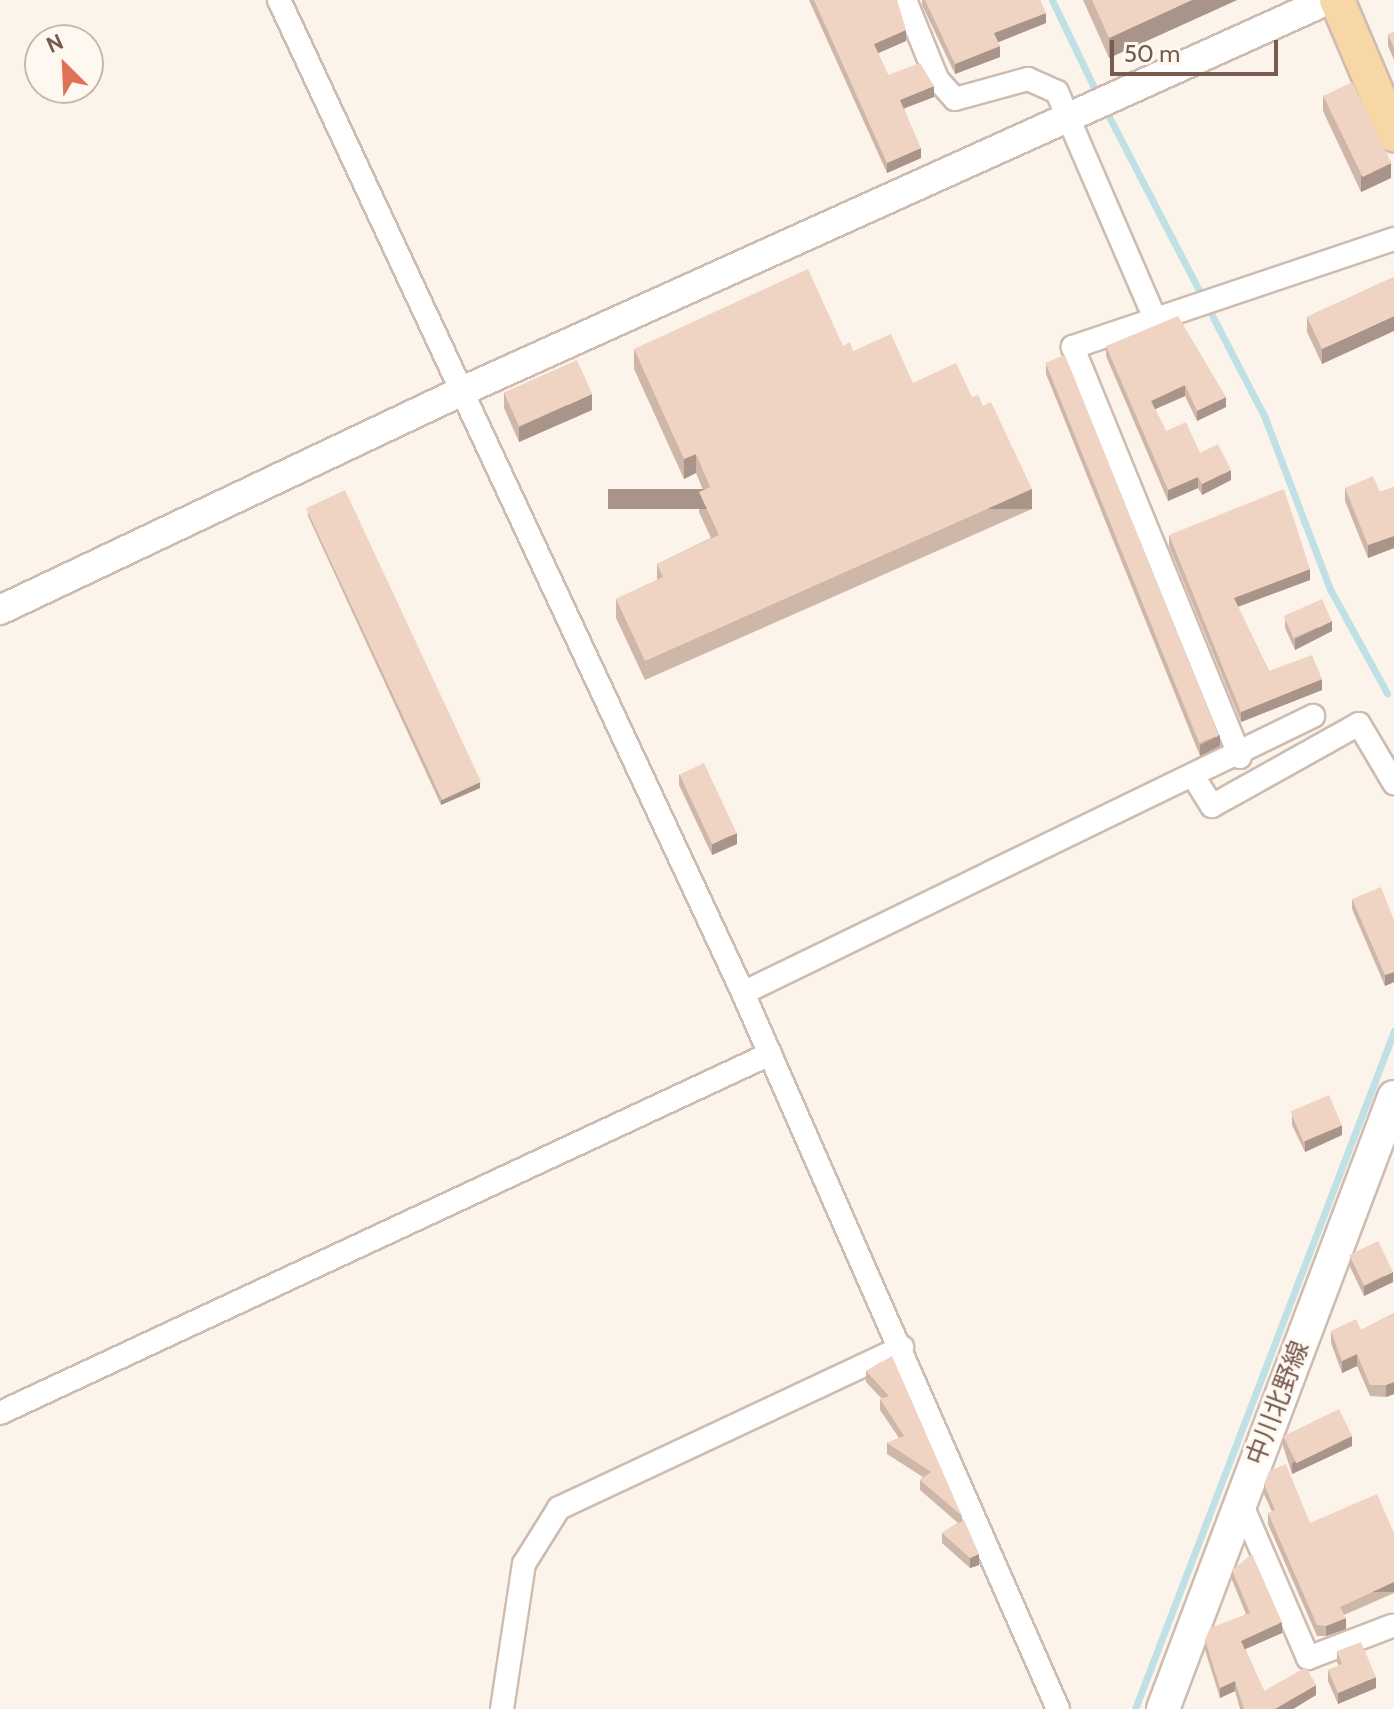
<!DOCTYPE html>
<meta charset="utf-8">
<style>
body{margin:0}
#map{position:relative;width:1394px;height:1709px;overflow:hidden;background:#fcf4ea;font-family:Cabin,"Noto Sans JP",sans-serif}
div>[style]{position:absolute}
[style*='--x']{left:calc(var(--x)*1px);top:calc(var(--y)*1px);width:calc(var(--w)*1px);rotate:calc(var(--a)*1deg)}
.stream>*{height:7px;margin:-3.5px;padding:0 3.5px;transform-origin:3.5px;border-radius:3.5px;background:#bfe0e5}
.roads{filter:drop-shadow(2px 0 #cebcb0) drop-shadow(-2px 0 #cebcb0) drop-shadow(0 2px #cebcb0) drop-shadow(0 -2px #cebcb0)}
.minor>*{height:22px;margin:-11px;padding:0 11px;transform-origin:11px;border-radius:11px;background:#fff}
.tertiary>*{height:28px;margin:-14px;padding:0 14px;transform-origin:14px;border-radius:14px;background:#fff}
.secondary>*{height:32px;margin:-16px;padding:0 16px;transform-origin:16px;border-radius:16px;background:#fff}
.primary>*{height:34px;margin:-17px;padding:0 17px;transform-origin:17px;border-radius:17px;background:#f7d7a6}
.wall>*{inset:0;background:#ceb6a8}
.shaded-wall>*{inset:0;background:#a89488;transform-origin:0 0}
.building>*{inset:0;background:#f0d4c3;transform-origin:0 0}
span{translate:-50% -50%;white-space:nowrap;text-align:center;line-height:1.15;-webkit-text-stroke:6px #fef8f0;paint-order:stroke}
.street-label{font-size:26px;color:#765b4e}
.north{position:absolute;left:24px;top:24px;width:80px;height:80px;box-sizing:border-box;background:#fef8f0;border:2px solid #c8b9af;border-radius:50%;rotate:336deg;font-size:22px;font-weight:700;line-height:32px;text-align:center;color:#765b4e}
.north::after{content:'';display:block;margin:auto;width:28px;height:36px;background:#df7155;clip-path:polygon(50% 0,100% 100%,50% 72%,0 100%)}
.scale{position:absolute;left:1110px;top:40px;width:168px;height:36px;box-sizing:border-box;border:4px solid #765b4e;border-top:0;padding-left:10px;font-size:24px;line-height:28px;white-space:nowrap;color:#765b4e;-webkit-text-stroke:6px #fef8f0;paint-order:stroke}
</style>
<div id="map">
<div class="stream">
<div style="--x:1052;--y:0;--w:109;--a:64.4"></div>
<div style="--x:1105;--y:109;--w:348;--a:62.6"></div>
<div style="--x:1265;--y:418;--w:183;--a:69.2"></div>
<div style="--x:1330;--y:589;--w:119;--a:61.3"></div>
<div style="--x:1135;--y:1709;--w:726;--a:-69.09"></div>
</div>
<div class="roads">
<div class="minor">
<div style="--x:279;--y:0;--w:1096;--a:64.95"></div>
<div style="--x:743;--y:993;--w:782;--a:66.25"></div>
<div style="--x:905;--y:0;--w:85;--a:67.9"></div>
<div style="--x:937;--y:79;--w:27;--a:48"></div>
<div style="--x:955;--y:99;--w:76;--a:-15.3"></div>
<div style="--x:1028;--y:79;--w:32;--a:24"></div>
<div style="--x:1057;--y:92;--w:247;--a:66.6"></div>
<div style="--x:1240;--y:757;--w:443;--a:-112.2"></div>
<div style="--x:1073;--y:347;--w:339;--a:-18.6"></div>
<div style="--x:1195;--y:779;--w:32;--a:58"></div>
<div style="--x:1212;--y:806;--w:168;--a:-29.2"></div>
<div style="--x:1359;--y:724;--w:69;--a:59.3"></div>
<div style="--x:743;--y:993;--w:634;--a:-25.92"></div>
<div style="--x:0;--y:1413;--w:850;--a:-25"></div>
<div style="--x:1241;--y:1503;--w:169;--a:66.6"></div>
<div style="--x:1308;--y:1658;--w:90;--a:-20.9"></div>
<div style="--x:502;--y:1709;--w:147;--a:-81.4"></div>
<div style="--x:524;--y:1564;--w:66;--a:-58"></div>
<div style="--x:559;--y:1508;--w:379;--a:-25.1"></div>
</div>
<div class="tertiary">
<div style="--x:0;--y:610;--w:507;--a:-25.35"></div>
<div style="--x:458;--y:393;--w:955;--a:-24.31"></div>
</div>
<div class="secondary">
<div style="--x:1163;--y:1709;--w:654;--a:-69.32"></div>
</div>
<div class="primary">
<div style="--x:1337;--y:0;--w:146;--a:67"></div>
</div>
</div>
<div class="wall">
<div style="clip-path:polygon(809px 0,897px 0,906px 41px,878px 53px,888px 75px,934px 97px,904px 108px,921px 158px,887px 173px)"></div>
<div style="clip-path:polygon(922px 0,1040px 0,1046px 23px,998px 42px,1000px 57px,955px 74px,922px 5px)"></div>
<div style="clip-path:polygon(1083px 0,1237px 0,1109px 58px)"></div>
<div style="clip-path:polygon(1394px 32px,1394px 60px,1388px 46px,1388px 34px)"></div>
<div style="clip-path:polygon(1323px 95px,1391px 178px,1361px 192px,1323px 111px)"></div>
<div style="clip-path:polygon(1394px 277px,1322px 364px,1307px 332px,1307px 317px)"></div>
<div style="clip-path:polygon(843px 346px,913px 383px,972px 397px,1032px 509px,645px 680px,616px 618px,616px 599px,657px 580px,657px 564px,711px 538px,699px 512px,699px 492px,703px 490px,696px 473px,684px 479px,634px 369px,634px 349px)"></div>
<div style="clip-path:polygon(1106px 346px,1226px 407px,1197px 421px,1185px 396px,1155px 409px,1166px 431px,1200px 453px,1231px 480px,1202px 495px,1198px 488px,1168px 501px,1106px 356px)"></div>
<div style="clip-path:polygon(1046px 363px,1220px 746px,1200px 756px,1046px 374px)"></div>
<div style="clip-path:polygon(504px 392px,592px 410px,519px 442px,504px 408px)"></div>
<div style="clip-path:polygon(1394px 487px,1394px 548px,1368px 558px,1345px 501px,1345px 488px,1380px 492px)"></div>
<div style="clip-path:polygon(308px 511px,480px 788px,441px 805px,308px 516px)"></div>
<div style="clip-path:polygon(1169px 535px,1310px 580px,1238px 607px,1269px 671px,1322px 690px,1241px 722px,1169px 546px)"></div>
<div style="clip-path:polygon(1285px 618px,1332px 631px,1295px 650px,1285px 628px)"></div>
<div style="clip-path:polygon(679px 774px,737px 844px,712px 855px,679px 785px)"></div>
<div style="clip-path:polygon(1352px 899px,1394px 920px,1394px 982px,1385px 986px,1352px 909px)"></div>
<div style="clip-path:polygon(1292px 1114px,1342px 1135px,1305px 1152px,1292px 1125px)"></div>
<div style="clip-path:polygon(1350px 1256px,1393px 1282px,1364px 1296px,1350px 1267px)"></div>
<div style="clip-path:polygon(1394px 1313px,1394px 1394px,1386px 1397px,1370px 1396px,1357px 1366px,1342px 1373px,1331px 1343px,1331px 1331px,1361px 1330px)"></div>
<div style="clip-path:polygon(881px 1362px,962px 1516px,962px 1521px,979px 1565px,970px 1568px,942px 1543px,942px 1533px,958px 1523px,920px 1490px,920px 1480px,923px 1477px,887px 1454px,887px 1443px,899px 1438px,880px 1410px,880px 1399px,882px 1399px,866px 1382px,866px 1371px)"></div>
<div style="clip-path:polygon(1283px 1435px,1352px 1446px,1292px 1474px,1283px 1446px)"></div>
<div style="clip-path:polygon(1264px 1484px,1310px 1523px,1394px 1533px,1394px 1593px,1344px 1615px,1346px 1629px,1326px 1636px,1317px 1636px,1268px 1524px,1268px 1513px,1272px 1512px,1264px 1494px)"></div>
<div style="clip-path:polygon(1232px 1570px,1282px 1633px,1245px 1649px,1264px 1691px,1316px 1695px,1293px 1709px,1240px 1709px,1235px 1691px,1220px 1698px,1205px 1650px,1205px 1640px,1246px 1614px,1232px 1580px)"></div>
<div style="clip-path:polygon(1337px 1651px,1376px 1688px,1338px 1704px,1328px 1681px,1328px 1670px,1339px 1666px,1337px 1662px)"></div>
</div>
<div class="shaded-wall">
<div style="clip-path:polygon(1192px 0,1237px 0,1109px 58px,1109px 38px)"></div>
<div style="clip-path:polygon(1046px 13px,1046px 23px,994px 44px,994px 33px)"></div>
<div style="clip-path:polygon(906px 30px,906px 41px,874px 55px,874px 44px)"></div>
<div style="clip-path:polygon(1000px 46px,1000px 57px,955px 74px,955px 64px)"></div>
<div style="clip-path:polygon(934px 86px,934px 97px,900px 110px,900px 100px)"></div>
<div style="clip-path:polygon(921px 148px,921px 158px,887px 173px,887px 163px)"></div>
<div style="clip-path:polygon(1391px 163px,1391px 178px,1361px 192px,1361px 176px)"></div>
<div style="clip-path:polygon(1394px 316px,1394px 331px,1322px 364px,1322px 349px)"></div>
<div style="clip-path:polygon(1185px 385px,1185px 396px,1151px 411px,1151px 401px)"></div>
<div style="clip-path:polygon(592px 394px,592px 410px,519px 442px,519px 427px)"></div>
<div style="clip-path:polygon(1226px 397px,1226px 407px,1197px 421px,1197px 411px)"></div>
<div style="clip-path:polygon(696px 454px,696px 473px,684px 479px,684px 459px)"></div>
<div style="clip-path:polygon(1231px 470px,1231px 480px,1202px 495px,1202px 484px)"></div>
<div style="clip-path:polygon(1198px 477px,1198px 488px,1168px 501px,1168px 490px)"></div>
<div style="left:1032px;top:489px;width:20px;height:424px;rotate:90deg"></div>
<div style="clip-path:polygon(1394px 536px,1394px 548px,1368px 558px,1368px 545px)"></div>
<div style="clip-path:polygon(1310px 569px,1310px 580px,1234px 608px,1234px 598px)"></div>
<div style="clip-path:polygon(1332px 621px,1332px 631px,1295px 650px,1295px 639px)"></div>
<div style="clip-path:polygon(1322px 679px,1322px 690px,1241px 722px,1241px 712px)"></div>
<div style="clip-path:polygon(1220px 735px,1220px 746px,1200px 756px,1200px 745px)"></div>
<div style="clip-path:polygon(480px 782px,480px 788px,441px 805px,441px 800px)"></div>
<div style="clip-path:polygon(737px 833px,737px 844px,712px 855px,712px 844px)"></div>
<div style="clip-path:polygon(1394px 972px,1394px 982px,1385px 986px,1385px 975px)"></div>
<div style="clip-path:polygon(1342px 1125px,1342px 1135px,1305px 1152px,1305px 1141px)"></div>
<div style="clip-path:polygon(1393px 1272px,1393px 1282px,1364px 1296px,1364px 1286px)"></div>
<div style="clip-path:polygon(1357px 1354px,1357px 1366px,1342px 1373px,1342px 1361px)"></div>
<div style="clip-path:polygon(1394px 1382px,1394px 1394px,1386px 1397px,1386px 1385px)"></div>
<div style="clip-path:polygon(1352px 1436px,1352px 1446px,1292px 1474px,1292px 1463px)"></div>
<div style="clip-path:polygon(979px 1554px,979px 1565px,970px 1568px,970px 1558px)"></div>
<div style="left:1394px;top:1582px;width:10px;height:60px;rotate:90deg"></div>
<div style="clip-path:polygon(1346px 1618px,1346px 1629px,1326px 1636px,1326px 1626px)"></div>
<div style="clip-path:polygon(1282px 1622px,1282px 1633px,1241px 1651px,1241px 1641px)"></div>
<div style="clip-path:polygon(1376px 1677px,1376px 1688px,1338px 1704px,1338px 1693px)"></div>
<div style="clip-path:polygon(1235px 1681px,1235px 1691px,1220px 1698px,1220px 1688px)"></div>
<div style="clip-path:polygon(1316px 1685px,1316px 1695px,1293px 1709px,1275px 1709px)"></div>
</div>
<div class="building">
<div style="clip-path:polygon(814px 0,897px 0,906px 30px,874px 44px,888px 75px,920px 63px,934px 86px,900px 100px,921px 148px,887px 163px)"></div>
<div style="clip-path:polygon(925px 0,1040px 0,1046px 13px,994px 33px,1000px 46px,955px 64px)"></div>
<div style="clip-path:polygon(1092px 0,1192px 0,1109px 38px)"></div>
<div style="clip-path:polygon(1394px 32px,1394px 48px,1388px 34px)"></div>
<div style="left:1352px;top:82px;width:90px;height:32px;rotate:64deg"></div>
<div style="clip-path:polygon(808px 269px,843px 346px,850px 342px,853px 351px,891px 334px,913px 383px,956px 363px,972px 397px,978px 395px,983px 406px,991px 402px,1032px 489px,645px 661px,616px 599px,663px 577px,657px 564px,719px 535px,699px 492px,710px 487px,696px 454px,684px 459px,634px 349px)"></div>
<div style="clip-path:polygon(1394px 277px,1394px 316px,1322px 349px,1307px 317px)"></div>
<div style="clip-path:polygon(1178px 316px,1226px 397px,1197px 411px,1185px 385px,1151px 401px,1166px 431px,1186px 422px,1200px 453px,1218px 444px,1231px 470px,1202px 484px,1198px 477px,1168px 490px,1106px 346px)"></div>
<div style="left:1065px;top:355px;width:410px;height:21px;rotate:68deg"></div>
<div style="left:577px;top:360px;width:37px;height:80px;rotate:66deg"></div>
<div style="clip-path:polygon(1373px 476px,1380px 492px,1394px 487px,1394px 536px,1368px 545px,1345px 488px)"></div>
<div style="clip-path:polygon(1284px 489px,1310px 569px,1234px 598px,1269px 671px,1312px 655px,1322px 679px,1241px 712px,1169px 535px)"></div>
<div style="left:345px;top:490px;width:322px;height:43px;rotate:65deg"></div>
<div style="left:1322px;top:599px;width:24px;height:42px;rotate:66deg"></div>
<div style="left:704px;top:763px;width:77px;height:27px;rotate:65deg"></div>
<div style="clip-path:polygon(1381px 887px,1394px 920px,1394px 972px,1385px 975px,1352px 899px)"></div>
<div style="left:1329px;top:1095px;width:33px;height:42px;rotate:67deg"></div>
<div style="left:1378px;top:1241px;width:34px;height:32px;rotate:64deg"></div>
<div style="clip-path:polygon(1394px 1313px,1394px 1382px,1386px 1385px,1370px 1385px,1357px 1354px,1342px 1361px,1331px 1331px,1356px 1319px,1361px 1330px)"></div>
<div style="clip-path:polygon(892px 1356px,962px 1516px,920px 1480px,931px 1472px,887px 1443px,904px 1436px,880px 1399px,889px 1396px,866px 1371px)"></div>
<div style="left:1339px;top:1409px;width:30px;height:62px;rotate:64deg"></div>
<div style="clip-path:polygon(1286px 1464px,1310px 1523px,1377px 1494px,1394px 1533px,1394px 1582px,1340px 1607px,1346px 1618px,1326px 1626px,1317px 1625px,1268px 1513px,1275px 1510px,1264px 1484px,1269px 1471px)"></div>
<div style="clip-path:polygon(964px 1520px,979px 1554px,970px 1558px,942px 1533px)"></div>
<div style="clip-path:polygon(1252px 1554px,1282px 1622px,1241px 1641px,1264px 1691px,1306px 1667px,1316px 1685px,1275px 1709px,1244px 1709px,1235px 1681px,1220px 1688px,1205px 1640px,1210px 1628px,1250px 1613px,1232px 1570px)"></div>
<div style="clip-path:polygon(1361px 1642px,1376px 1677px,1338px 1693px,1328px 1670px,1342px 1664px,1337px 1651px)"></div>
</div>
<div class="street-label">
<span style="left:1278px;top:1403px;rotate:-69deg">中川北野線</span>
</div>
<div class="north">N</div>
<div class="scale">50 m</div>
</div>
